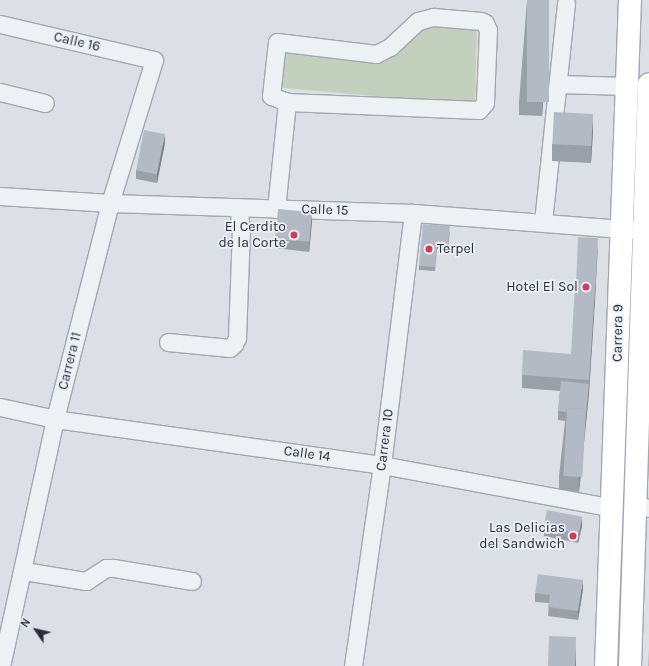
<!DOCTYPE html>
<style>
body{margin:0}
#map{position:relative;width:649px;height:666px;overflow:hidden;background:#dce0e6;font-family:Karla,sans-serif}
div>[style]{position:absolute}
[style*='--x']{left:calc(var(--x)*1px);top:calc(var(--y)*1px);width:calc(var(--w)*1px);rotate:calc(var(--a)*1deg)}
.green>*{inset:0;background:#c3d0bd}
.roads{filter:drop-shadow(1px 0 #a2a7b0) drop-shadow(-1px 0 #a2a7b0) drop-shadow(0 1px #a2a7b0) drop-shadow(0 -1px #a2a7b0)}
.minor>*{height:17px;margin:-8.5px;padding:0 8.5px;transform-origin:8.5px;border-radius:8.5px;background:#eef1f4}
.major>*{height:22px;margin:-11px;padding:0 11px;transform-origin:11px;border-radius:11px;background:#fff}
.wall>*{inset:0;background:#9aa0a8}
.shaded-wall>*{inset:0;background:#7d8288}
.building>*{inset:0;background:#b3bac3;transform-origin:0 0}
.dots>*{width:11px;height:11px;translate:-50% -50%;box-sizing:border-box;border:2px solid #ebeff4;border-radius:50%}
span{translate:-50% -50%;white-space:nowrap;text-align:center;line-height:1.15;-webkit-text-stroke:3.5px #ebeff4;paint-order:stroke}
.street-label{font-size:14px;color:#262f3c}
.poi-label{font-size:14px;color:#262f3c}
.right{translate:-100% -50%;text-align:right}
.left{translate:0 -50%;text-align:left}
.north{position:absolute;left:16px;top:610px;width:40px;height:40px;-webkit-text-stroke:3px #ebeff4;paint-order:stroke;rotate:304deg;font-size:11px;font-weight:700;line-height:16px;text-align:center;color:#262f3c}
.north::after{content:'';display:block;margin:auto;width:14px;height:18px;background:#262f3c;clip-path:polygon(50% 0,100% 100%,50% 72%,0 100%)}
</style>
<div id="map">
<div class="green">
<div style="clip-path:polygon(430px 24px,477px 26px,475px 105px,273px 87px,279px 46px,380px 64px)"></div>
</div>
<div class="roads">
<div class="minor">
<div style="--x:433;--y:17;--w:48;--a:4.8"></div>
<div style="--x:481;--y:21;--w:4;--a:27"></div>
<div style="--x:485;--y:23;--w:8;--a:67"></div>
<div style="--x:488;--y:30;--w:73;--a:92.4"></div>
<div style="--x:485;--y:103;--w:9;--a:131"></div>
<div style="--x:479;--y:110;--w:192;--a:-177.6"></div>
<div style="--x:287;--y:102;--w:17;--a:-159"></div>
<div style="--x:271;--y:96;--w:54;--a:-83.7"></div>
<div style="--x:277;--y:42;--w:100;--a:6.9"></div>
<div style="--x:376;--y:54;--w:16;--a:-27"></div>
<div style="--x:390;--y:47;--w:38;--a:-43"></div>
<div style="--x:418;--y:21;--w:16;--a:-15"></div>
<div style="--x:0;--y:24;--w:158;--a:13.2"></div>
<div style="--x:154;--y:60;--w:150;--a:107.1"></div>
<div style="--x:110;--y:203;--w:223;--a:104.3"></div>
<div style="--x:55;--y:419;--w:253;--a:102.3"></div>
<div style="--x:558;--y:84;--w:69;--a:1.7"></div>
<div style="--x:0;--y:92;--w:46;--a:13.7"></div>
<div style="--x:0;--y:196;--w:110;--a:3.6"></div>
<div style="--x:110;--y:203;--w:303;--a:1.9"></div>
<div style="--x:413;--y:213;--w:237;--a:4.4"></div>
<div style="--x:276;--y:209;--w:108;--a:-84.1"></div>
<div style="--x:543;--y:222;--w:220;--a:-84"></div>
<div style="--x:168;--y:342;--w:62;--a:5.5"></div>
<div style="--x:230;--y:348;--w:6;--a:-45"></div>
<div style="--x:234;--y:344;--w:7;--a:-63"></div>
<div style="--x:237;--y:338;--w:108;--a:-87.9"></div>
<div style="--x:241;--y:230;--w:23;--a:-97"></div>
<div style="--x:0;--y:407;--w:56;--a:12.3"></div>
<div style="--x:55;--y:419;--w:330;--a:8"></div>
<div style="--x:382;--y:465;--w:235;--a:10.5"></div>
<div style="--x:637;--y:506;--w:12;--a:9"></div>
<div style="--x:24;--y:571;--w:63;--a:9.2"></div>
<div style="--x:86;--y:581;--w:24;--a:-33"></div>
<div style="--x:106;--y:568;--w:8;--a:0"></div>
<div style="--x:114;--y:568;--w:79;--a:9.5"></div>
<div style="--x:353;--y:666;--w:203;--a:-81.8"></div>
<div style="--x:382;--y:465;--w:254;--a:-83"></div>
</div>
<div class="major">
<div style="--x:606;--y:666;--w:666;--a:-87.94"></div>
<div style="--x:630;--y:666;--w:582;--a:-88.13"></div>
</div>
</div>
<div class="wall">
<div style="clip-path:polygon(527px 0,549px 0,542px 116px,519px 115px,519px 102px)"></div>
<div style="clip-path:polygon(593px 131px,591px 163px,552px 161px,552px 144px)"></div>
<div style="clip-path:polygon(165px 143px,157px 183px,136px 179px,136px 170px)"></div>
<div style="clip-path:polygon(312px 221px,309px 252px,275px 248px,275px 239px)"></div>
<div style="clip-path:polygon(450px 231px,448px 250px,437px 249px,435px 271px,419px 270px,419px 266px)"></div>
<div style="clip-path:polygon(598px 247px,589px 393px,579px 492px,559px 489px,559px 476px,565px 421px,558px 420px,558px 411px,560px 391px,522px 388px,522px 375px,571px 354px)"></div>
<div style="clip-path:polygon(582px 526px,578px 543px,544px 536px,544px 527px)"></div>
<div style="clip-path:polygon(583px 589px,578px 620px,548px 616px,549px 603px,535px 602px,535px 593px)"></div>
</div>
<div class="shaded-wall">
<div style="clip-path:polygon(549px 0,542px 116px,542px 103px)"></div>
<div style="clip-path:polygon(593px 114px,593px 131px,591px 163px,591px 147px)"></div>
<div style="clip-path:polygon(165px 134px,165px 143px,157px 183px,157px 174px)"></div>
<div style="clip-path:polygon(312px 212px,312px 221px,309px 252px,309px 243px)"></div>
<div style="clip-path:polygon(598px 238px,595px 301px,589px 393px,579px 492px,579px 479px,589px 384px)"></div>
<div style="clip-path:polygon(582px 517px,582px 526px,578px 543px,578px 534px)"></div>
<div style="clip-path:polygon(583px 580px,583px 589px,578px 620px,578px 611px)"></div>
<div style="clip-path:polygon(576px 637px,576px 666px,575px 666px)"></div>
</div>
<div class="building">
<div style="left:527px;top:0;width:22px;height:102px"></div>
<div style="left:554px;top:112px;width:39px;height:32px;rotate:3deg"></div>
<div style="left:144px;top:130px;width:21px;height:41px;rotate:11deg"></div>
<div style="left:278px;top:209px;width:34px;height:30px;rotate:5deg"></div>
<div style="clip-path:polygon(423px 224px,450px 226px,448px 245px,437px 244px,435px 267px,419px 266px)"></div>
<div style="clip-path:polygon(578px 237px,598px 238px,595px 291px,595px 288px,576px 286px)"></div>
<div style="clip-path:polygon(575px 286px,595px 288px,589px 380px,522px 375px,523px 350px,571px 354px)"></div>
<div style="clip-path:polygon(561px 381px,589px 384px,586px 413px,586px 409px,567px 408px,566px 412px,558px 411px)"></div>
<div style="left:567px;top:408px;width:19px;height:68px;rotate:3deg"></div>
<div style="left:547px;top:510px;width:36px;height:17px;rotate:11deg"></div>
<div style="clip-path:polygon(538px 574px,583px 580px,578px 611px,548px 607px,550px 595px,535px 593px)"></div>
<div style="left:549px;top:636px;width:27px;height:30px;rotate:2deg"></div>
<div style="clip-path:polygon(649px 649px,649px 666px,648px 666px)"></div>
</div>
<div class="dots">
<div style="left:294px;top:235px;background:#ce3e5c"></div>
<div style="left:429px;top:249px;background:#ce3e5c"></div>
<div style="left:586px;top:287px;background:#ce3e5c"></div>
<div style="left:573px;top:536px;background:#ce3e5c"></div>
</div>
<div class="street-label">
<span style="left:77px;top:42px;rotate:13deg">Calle 16</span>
<span style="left:325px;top:210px;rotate:2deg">Calle 15</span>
<span style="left:618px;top:333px;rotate:-89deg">Carrera 9</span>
<span style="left:70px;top:361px;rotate:-76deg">Carrera 11</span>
<span style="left:385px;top:440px;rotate:-83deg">Carrera 10</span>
<span style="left:307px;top:454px;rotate:8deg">Calle 14</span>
</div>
<div class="poi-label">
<span class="right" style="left:286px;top:235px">El Cerdito<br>de la Corte</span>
<span class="left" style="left:437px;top:249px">Terpel</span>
<span class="right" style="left:578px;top:287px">Hotel El Sol</span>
<span class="right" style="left:565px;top:536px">Las Delicias<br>del Sandwich</span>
</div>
<div class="north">N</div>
</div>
